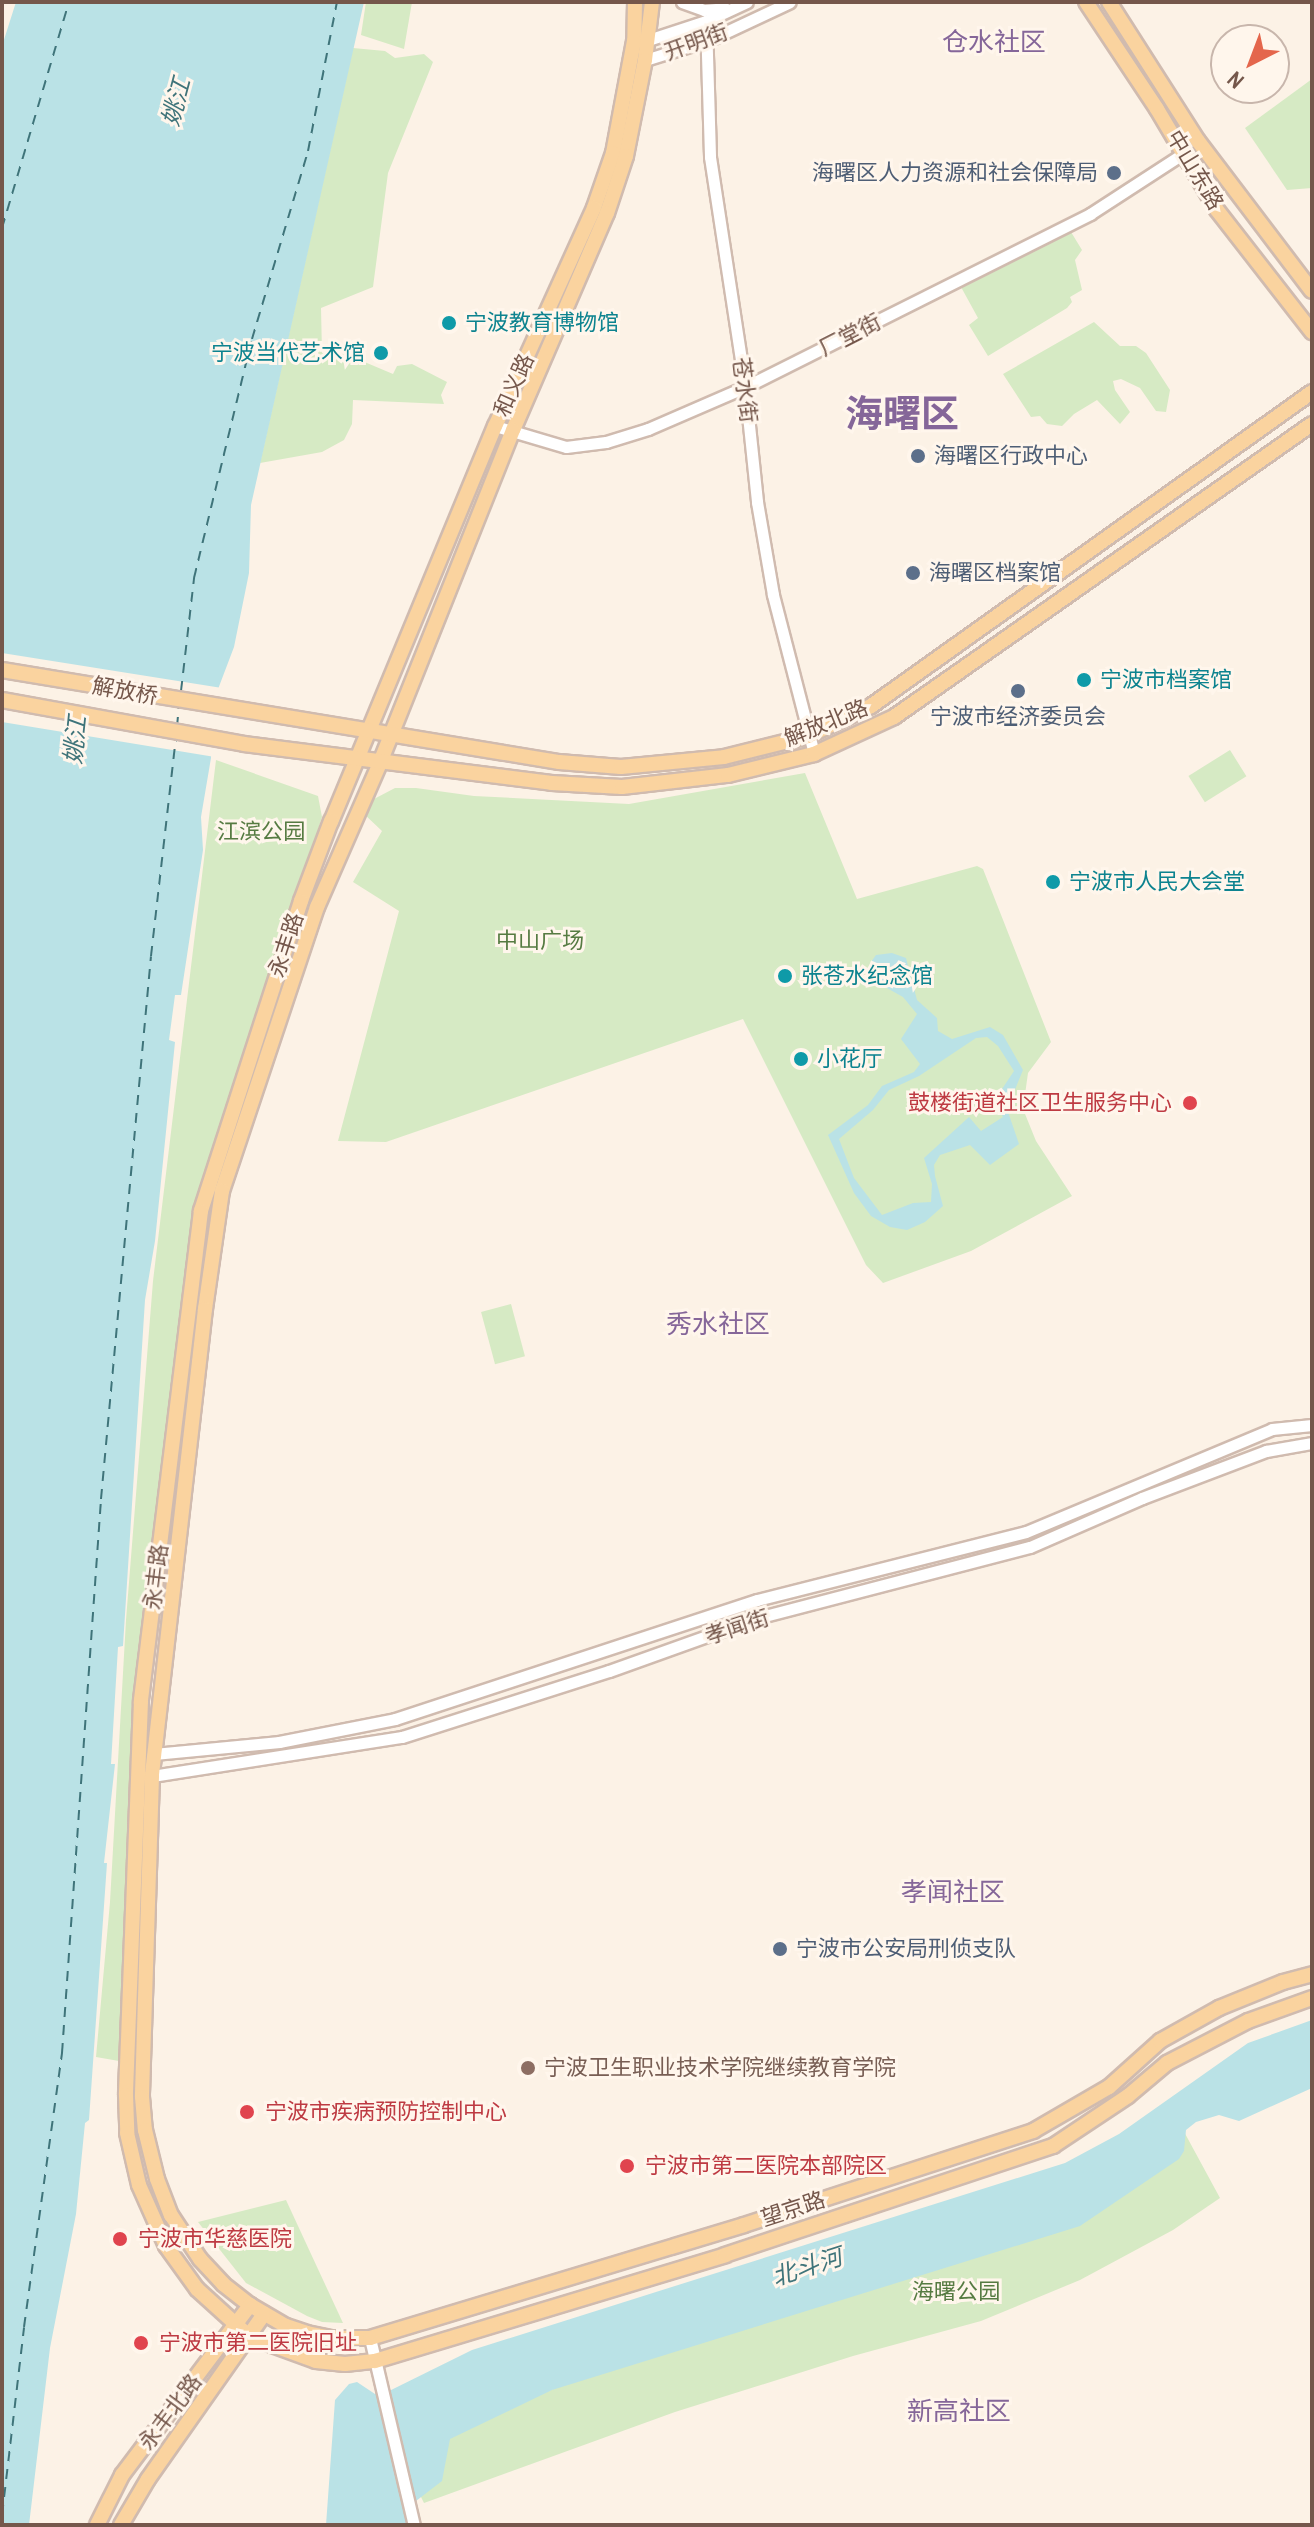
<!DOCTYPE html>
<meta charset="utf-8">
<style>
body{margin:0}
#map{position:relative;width:1314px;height:2527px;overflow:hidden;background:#fcf2e6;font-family:"Archivo Narrow","Noto Sans SC",sans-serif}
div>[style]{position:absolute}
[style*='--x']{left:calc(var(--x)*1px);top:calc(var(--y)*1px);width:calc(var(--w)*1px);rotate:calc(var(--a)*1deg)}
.green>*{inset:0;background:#d6eac4;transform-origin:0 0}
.water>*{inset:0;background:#bae2e6}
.pier>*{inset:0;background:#fcf2e6}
.ferry>*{height:2px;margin-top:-1px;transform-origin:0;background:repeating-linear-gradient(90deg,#3f747a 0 10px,transparent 0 18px)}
.roads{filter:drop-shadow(2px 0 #d0bbaf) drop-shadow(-2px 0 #d0bbaf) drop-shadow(0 2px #d0bbaf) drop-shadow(0 -2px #d0bbaf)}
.minor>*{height:11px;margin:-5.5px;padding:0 5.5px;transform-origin:5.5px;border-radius:5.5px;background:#fff}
.major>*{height:14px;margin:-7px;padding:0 7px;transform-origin:7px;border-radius:7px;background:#fad39f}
.dots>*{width:22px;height:22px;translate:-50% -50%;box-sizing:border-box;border:4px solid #fff6ec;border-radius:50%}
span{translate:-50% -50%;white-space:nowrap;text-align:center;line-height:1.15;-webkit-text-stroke:6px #fff6ec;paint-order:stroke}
.street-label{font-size:22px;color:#75574b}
.service-label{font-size:22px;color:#4e5e75}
.right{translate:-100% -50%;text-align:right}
.left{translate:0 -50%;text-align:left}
.culture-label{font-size:22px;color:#0d838f}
.park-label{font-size:22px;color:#567b42}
.health-label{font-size:22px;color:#be3a42}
.education-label{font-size:22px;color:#785e54}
.water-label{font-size:24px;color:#3f747a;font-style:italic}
.quarter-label{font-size:26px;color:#856699}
.town-label{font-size:38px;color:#856699;font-weight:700}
.frame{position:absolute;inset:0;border:4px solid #75574b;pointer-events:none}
.north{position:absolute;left:1210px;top:24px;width:80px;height:80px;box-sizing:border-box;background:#fff6ec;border:2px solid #c8b6ac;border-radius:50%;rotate:222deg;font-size:22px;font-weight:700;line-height:32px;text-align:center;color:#75574b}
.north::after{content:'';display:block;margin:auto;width:28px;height:36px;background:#e4664c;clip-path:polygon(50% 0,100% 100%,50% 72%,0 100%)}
</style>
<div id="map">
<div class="green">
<div style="clip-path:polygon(366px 2px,412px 2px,404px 49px,361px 35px)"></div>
<div style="clip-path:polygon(353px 48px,385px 51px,395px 58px,424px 54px,433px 62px,388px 173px,373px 287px,321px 308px,322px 353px,348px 355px,393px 374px,397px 366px,412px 364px,447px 382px,441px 395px,444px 404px,353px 400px,352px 424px,344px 440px,322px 452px,260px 463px)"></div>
<div style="clip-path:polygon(1312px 79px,1312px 188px,1287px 190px,1245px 128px)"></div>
<div style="clip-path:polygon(1071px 232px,1082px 250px,1075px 260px,1082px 290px,1070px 297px,1072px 302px,1067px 308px,988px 356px,969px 325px,978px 318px,961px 287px)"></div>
<div style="clip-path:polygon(1094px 322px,1120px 346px,1136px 346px,1146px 353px,1170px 390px,1166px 412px,1156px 411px,1140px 388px,1121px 379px,1113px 381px,1115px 390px,1130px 412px,1120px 424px,1097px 400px,1074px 414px,1062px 426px,1047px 424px,1040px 416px,1031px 417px,1003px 374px)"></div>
<div style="left:1230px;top:750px;width:31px;height:49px;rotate:58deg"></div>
<div style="clip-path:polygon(216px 760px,318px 796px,322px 817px,204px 1194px,137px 1779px,119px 2061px,96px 2057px,110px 1902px,126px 1620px,153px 1281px)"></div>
<div style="clip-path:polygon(805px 773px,857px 899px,977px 866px,983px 869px,1051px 1042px,1028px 1073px,1023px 1109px,1036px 1141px,1072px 1196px,971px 1251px,883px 1283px,866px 1265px,743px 1019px,386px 1142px,338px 1141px,399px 911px,353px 882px,382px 831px,363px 813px,374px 799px,395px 788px,416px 788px,474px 796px,629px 804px)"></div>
<div style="left:511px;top:1304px;width:54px;height:31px;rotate:75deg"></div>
<div style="clip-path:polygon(1182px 2128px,1220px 2198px,1173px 2230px,1080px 2280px,981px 2321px,853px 2356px,675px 2412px,424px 2503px,420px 2495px,447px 2436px,457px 2429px)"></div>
<div style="clip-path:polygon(286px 2200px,343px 2323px,322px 2322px,307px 2316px,246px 2283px,198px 2222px)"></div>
</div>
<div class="water">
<div style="clip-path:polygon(16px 2px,364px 2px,251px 505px,249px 573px,234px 647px,212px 705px,211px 758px,201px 817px,203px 850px,181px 995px,175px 995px,169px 1040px,175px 1042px,155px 1241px,145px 1300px,123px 1646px,118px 1647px,111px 1764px,115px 1764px,104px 1863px,107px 1863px,89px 2120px,85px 2123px,76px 2214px,50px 2348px,29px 2525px,2px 2525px,2px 46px)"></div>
<div style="clip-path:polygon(evenodd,892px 953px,906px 958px,917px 1000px,937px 1018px,938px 1031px,952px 1039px,990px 1027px,1003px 1035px,1023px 1070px,1007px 1109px,1019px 1144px,990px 1165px,970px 1145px,940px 1155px,934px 1165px,935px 1176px,943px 1206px,925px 1222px,907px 1230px,890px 1227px,871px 1216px,854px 1193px,828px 1135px,868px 1105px,882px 1086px,914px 1072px,920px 1064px,901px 1039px,917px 1014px,903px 997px,885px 987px,871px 962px,876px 955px,892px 953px,987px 1037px,998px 1046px,1014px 1071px,994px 1101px,1003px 1117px,981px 1131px,969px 1117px,924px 1158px,932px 1184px,931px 1202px,913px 1203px,882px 1215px,854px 1178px,839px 1139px,873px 1110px,889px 1090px,919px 1076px,976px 1038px,987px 1037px)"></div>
<div style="clip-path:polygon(1312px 2020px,1312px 2088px,1239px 2121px,1219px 2115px,1196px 2122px,1186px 2130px,1184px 2151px,1179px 2159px,1080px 2226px,552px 2390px,450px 2439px,442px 2481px,416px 2501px,406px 2525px,326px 2525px,335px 2400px,349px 2384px,357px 2382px,375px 2394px,383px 2394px,472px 2350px,1065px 2163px,1119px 2134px,1248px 2043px)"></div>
</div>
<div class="pier">
<div style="clip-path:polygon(2px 653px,222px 688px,216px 706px,215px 757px,2px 722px)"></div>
</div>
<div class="ferry">
<div style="--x:2;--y:228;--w:236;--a:-73.5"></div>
<div style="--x:181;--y:691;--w:114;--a:-83.4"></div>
<div style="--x:194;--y:578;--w:246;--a:-76.4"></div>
<div style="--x:252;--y:339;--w:196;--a:-73.4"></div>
<div style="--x:308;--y:151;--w:152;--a:-79"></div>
<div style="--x:177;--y:727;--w:21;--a:-85"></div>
<div style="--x:2;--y:2515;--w:189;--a:-83.3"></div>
<div style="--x:24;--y:2327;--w:277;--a:-82.1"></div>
<div style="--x:62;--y:2053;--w:555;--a:-85.97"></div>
<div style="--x:101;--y:1499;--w:545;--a:-84.74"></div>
<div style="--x:151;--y:956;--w:220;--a:-83.5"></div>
</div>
<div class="roads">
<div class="minor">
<div style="--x:682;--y:2;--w:23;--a:20"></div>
<div style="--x:704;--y:10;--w:21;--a:-5"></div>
<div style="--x:706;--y:21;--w:136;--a:88.3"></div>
<div style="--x:710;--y:157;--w:233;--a:81.3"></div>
<div style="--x:745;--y:387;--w:116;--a:84"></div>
<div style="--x:757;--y:502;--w:94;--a:80.2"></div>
<div style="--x:773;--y:595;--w:164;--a:75.5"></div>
<div style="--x:648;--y:40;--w:61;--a:-18.1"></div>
<div style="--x:706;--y:21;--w:45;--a:-24.9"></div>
<div style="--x:645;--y:60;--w:67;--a:-17.4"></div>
<div style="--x:709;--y:40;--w:89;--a:-25.1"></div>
<div style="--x:495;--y:426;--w:74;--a:16.5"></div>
<div style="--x:566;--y:447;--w:40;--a:-7.1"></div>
<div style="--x:606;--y:442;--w:44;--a:-17.2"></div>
<div style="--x:648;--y:429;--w:106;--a:-23.4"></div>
<div style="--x:745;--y:387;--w:386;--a:-26.6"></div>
<div style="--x:1090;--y:214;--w:112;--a:-33"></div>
<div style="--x:154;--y:1754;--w:126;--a:-5.5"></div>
<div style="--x:279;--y:1742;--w:118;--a:-11.2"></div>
<div style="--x:395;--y:1719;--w:381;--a:-18.2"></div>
<div style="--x:757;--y:1600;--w:277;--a:-14.2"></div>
<div style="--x:1026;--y:1532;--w:267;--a:-22.7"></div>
<div style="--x:1272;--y:1429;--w:40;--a:-5.7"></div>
<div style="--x:152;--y:1776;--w:253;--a:-8.9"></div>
<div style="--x:402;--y:1737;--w:217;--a:-17.7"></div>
<div style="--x:609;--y:1671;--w:157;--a:-19.7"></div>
<div style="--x:757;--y:1618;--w:282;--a:-14.6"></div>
<div style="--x:1030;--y:1547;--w:122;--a:-23.6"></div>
<div style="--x:1142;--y:1498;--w:133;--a:-20.8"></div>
<div style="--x:1266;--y:1451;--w:47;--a:-9.9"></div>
<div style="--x:370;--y:2338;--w:192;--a:76.8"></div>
</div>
<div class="major">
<div style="--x:635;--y:2;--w:39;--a:91"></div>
<div style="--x:634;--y:41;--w:114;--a:100.6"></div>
<div style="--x:613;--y:153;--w:58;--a:109.1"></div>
<div style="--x:594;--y:208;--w:239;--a:114.4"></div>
<div style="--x:495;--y:426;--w:428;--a:112.5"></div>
<div style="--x:331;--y:821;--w:85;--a:110.6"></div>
<div style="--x:301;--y:901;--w:326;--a:107.9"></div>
<div style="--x:201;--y:1211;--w:494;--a:97"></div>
<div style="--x:141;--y:1701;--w:394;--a:92.2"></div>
<div style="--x:126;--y:2095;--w:38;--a:88"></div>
<div style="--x:127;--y:2133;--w:53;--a:77"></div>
<div style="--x:139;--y:2185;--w:67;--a:66.1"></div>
<div style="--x:166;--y:2246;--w:53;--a:54.2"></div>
<div style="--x:197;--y:2289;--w:72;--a:42.2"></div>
<div style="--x:250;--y:2337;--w:70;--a:20"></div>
<div style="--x:316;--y:2361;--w:29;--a:6"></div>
<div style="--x:345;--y:2364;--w:30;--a:-6"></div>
<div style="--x:375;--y:2361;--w:366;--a:-16.8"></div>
<div style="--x:725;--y:2255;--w:346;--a:-18.4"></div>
<div style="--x:1053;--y:2146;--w:90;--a:-33.7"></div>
<div style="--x:1128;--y:2096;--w:51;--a:-40.2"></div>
<div style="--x:1167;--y:2063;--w:91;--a:-27.4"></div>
<div style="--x:1248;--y:2021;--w:68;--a:-19.8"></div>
<div style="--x:652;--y:2;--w:58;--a:96.9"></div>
<div style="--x:645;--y:60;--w:98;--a:101.2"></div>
<div style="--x:626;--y:156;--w:60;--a:108.4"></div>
<div style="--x:607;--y:213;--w:236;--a:113.4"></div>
<div style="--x:513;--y:430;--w:359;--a:111.8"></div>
<div style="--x:380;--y:763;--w:157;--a:113.6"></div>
<div style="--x:317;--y:907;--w:299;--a:108.5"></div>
<div style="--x:222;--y:1191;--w:119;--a:98.2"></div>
<div style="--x:205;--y:1309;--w:470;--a:96.5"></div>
<div style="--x:152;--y:1776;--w:321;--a:91.8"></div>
<div style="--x:142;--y:2097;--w:33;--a:85"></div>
<div style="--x:145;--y:2130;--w:50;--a:76.2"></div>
<div style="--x:157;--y:2179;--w:39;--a:69"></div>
<div style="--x:171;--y:2215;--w:53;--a:56.6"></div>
<div style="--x:200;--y:2259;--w:34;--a:47"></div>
<div style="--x:223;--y:2284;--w:34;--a:38"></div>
<div style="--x:250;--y:2305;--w:42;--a:30.3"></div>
<div style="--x:286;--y:2326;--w:22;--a:18"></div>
<div style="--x:307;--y:2333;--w:25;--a:12"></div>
<div style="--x:331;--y:2338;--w:39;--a:0"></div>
<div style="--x:370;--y:2338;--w:391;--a:-16.8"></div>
<div style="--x:744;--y:2225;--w:304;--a:-18"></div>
<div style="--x:1033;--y:2131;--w:88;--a:-30.1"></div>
<div style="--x:1109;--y:2087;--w:69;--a:-42"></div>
<div style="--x:1160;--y:2041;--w:68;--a:-29.2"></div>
<div style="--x:1219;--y:2008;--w:69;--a:-22.1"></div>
<div style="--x:1283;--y:1982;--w:30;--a:-15"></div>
<div style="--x:1086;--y:2;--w:128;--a:56.4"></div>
<div style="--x:1157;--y:109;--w:117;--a:59.3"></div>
<div style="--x:1217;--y:210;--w:155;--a:52.1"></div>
<div style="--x:1109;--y:2;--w:165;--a:57.4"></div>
<div style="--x:1198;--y:141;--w:188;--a:52.8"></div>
<div style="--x:2;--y:670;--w:565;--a:9.38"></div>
<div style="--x:559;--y:762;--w:62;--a:4.6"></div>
<div style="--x:621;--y:767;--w:103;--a:-5.5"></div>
<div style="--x:724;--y:757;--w:87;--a:-14"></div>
<div style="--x:808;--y:736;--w:70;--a:-25.5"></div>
<div style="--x:871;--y:706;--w:541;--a:-35.45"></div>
<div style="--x:2;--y:700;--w:246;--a:10.3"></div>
<div style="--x:244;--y:744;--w:310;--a:7.2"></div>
<div style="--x:552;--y:783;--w:70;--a:3.3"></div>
<div style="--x:622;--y:787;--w:107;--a:-6.5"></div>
<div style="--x:728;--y:775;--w:89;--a:-13.7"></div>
<div style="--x:814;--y:754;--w:88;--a:-24.8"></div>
<div style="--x:894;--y:717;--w:510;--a:-35.03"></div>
<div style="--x:97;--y:2525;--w:56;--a:-63.4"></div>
<div style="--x:122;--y:2475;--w:213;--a:-53"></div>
<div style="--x:121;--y:2525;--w:53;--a:-59.6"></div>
<div style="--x:148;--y:2479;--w:202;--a:-54.9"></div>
</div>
</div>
<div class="dots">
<div style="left:1114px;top:173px;background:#5c6f8a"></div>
<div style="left:449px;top:323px;background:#0f9aa8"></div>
<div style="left:381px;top:353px;background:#0f9aa8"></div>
<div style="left:918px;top:456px;background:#5c6f8a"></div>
<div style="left:913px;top:573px;background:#5c6f8a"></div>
<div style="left:1084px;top:680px;background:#0f9aa8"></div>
<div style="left:1018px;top:691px;background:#5c6f8a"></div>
<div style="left:1053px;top:882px;background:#0f9aa8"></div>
<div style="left:785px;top:976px;background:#0f9aa8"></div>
<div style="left:801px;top:1059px;background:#0f9aa8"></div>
<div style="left:1190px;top:1103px;background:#e0444e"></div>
<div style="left:780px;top:1949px;background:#5c6f8a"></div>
<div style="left:528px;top:2068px;background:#8d6e63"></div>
<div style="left:247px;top:2112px;background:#e0444e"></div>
<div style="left:627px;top:2166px;background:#e0444e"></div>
<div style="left:120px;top:2239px;background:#e0444e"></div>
<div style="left:141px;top:2343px;background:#e0444e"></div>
</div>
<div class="street-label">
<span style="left:696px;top:42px;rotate:-20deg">开明街</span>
<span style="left:1195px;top:170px;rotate:59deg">中山东路</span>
<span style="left:850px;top:335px;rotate:-27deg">厂堂街</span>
<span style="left:514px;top:385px;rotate:-66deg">和义路</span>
<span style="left:745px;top:390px;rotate:83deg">苍水街</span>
<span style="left:125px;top:691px;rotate:10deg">解放桥</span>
<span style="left:826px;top:723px;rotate:-22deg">解放北路</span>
<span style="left:286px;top:945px;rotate:-72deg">永丰路</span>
<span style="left:156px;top:1577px;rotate:-83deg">永丰路</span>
<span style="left:737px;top:1627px;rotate:-18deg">孝闻街</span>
<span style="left:793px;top:2209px;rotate:-18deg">望京路</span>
<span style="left:170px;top:2412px;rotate:-53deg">永丰北路</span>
</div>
<div class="service-label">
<span class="right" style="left:1098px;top:173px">海曙区人力资源和社会保障局</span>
<span class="left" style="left:934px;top:456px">海曙区行政中心</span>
<span class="left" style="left:929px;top:573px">海曙区档案馆</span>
<span style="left:1018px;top:717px">宁波市经济委员会</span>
<span class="left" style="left:796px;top:1949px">宁波市公安局刑侦支队</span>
</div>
<div class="culture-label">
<span class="left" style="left:465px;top:323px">宁波教育博物馆</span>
<span class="right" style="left:365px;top:353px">宁波当代艺术馆</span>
<span class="left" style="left:1100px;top:680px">宁波市档案馆</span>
<span class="left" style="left:1069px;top:882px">宁波市人民大会堂</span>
<span class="left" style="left:801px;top:976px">张苍水纪念馆</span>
<span class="left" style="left:817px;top:1059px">小花厅</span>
</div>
<div class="park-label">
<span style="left:261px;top:832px">江滨公园</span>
<span style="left:540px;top:941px">中山广场</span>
<span style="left:956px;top:2292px">海曙公园</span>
</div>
<div class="health-label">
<span class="right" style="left:1172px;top:1103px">鼓楼街道社区卫生服务中心</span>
<span class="left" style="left:265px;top:2112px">宁波市疾病预防控制中心</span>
<span class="left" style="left:645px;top:2166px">宁波市第二医院本部院区</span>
<span class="left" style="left:138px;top:2239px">宁波市华慈医院</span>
<span class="left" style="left:159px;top:2343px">宁波市第二医院旧址</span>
</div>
<div class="education-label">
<span class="left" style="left:544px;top:2068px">宁波卫生职业技术学院继续教育学院</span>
</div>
<div class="water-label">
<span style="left:176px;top:102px;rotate:-75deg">姚江</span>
<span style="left:75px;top:740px;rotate:-84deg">姚江</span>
<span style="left:807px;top:2267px;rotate:-18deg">北斗河</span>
</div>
<div class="quarter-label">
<span style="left:994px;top:42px">仓水社区</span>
<span style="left:718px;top:1324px">秀水社区</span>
<span style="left:953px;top:1892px">孝闻社区</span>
<span style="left:959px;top:2411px">新高社区</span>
</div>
<div class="town-label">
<span style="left:902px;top:414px">海曙区</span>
</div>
<div class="frame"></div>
<div class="north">N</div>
</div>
